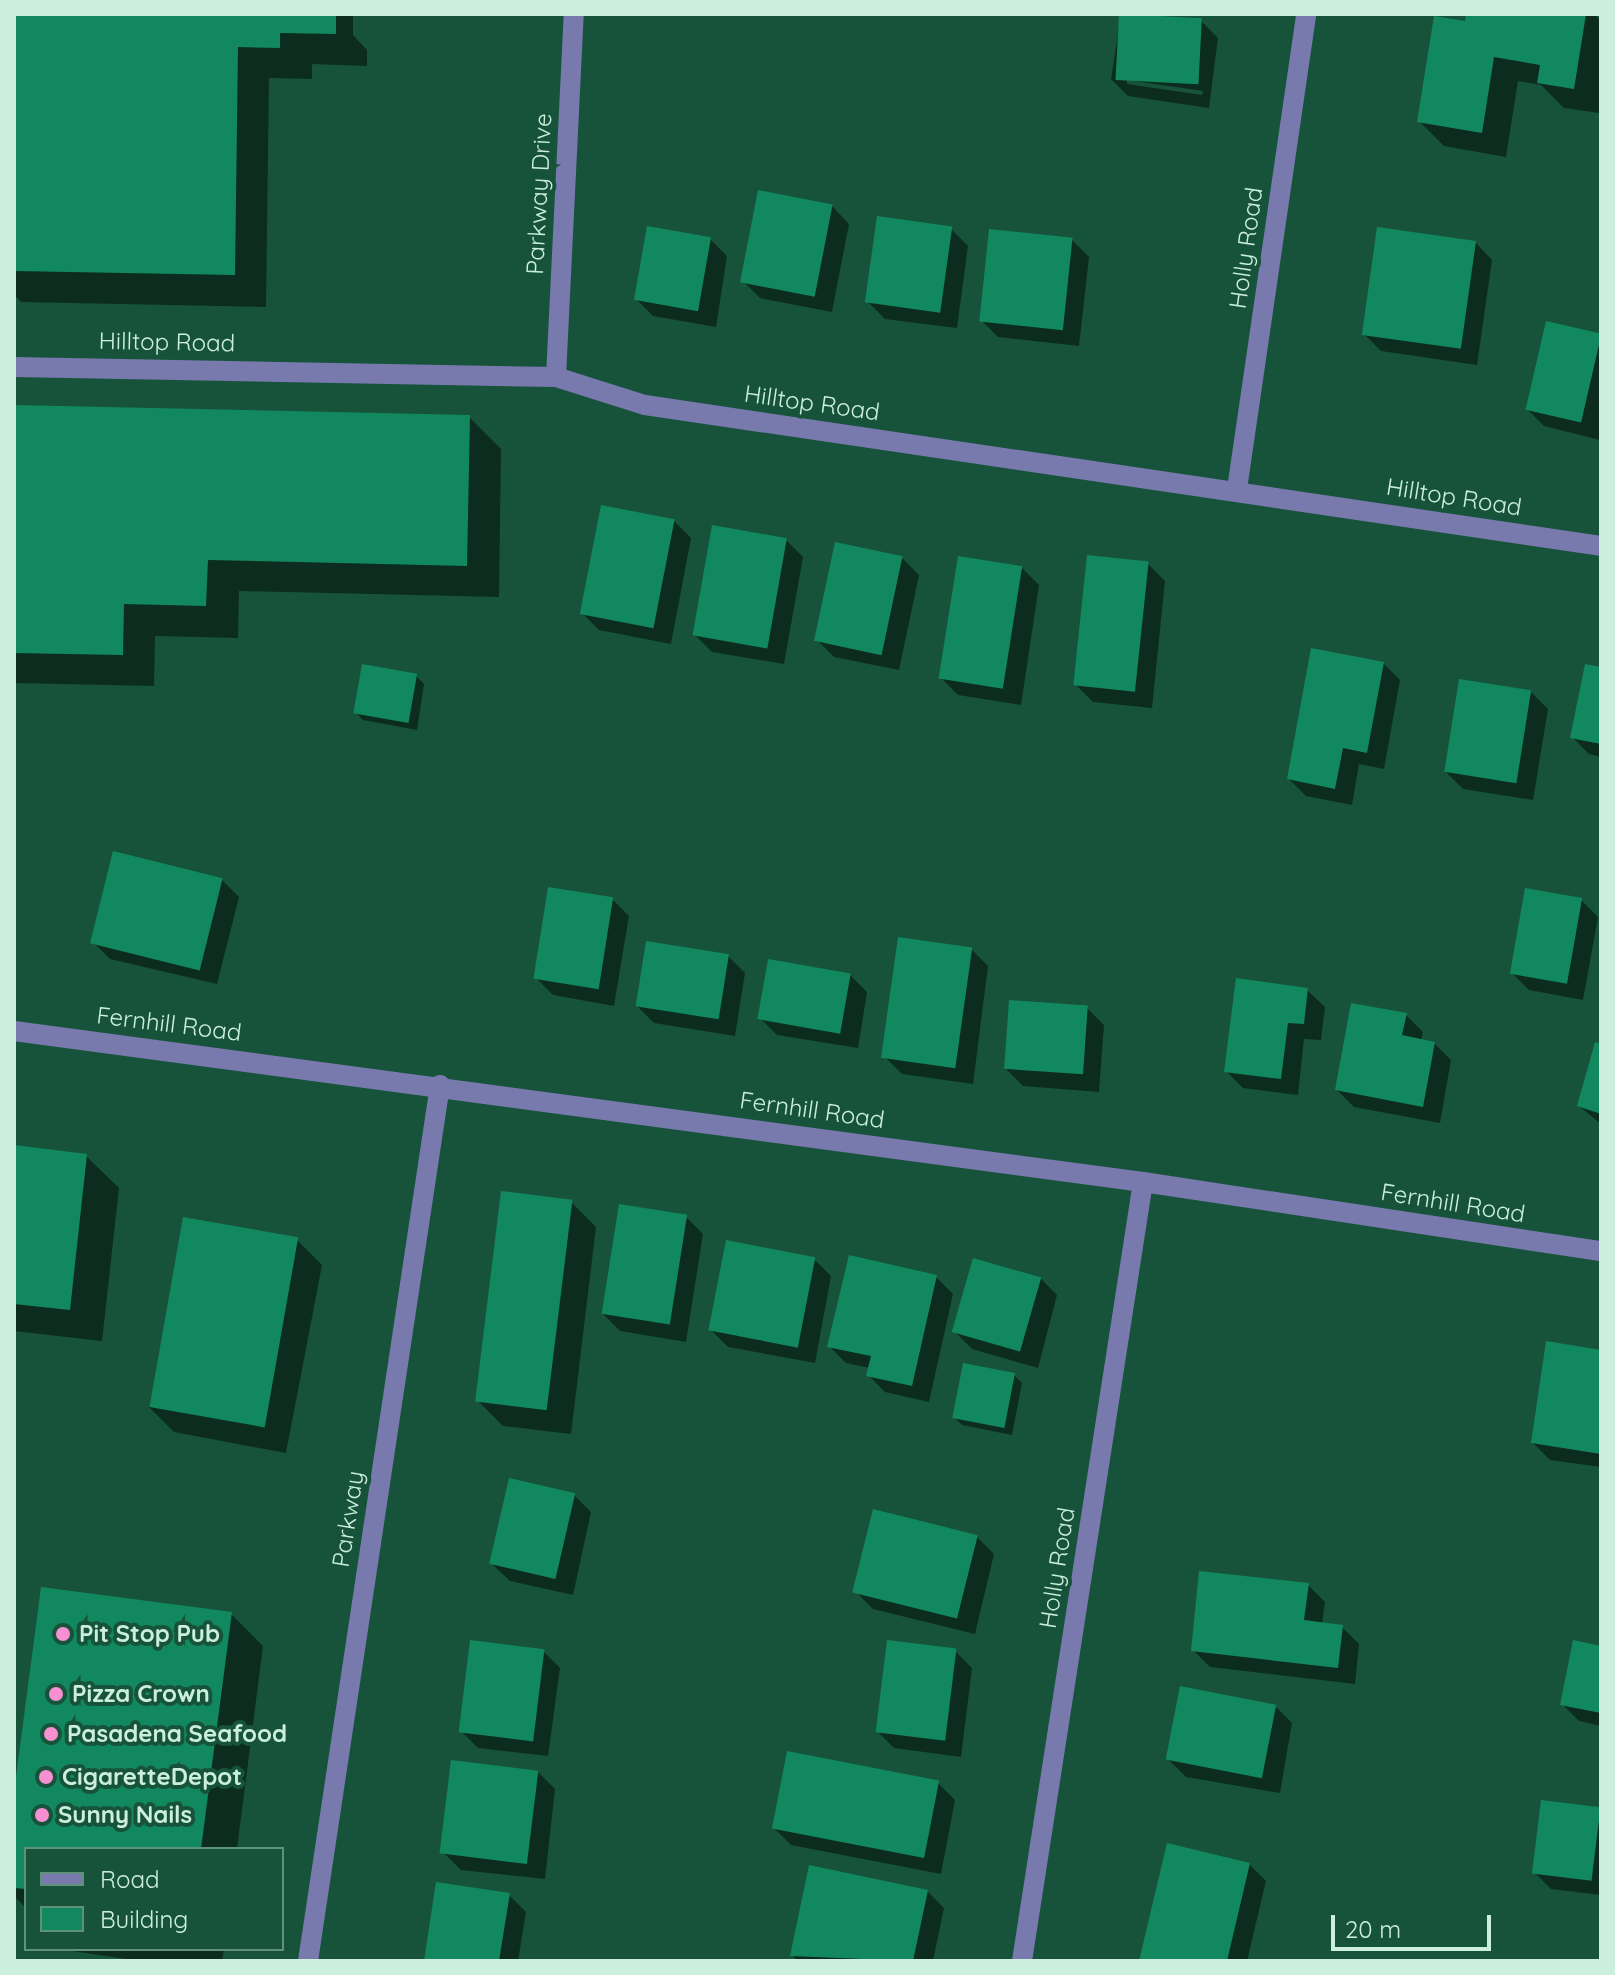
<!DOCTYPE html>
<style>
body{margin:0}
#map{position:relative;width:1615px;height:1975px;overflow:hidden;background:#17533b;font-family:Quicksand,sans-serif}
div>[style]{position:absolute}
[style*='--x']{left:calc(var(--x)*1px);top:calc(var(--y)*1px);width:calc(var(--w)*1px);rotate:calc(var(--a)*1deg)}
.shadow>*{inset:0;background:#0007}
.building>*{inset:0;background:#128860;transform-origin:0 0}
.minor>*{height:20px;margin:-10px;padding:0 10px;transform-origin:10px;border-radius:10px;background:#7879ad}
.dots>*{width:22px;height:22px;translate:-50% -50%;box-sizing:border-box;border:4px solid #17533b;border-radius:50%}
span{translate:-50% -50%;white-space:nowrap;text-align:center;line-height:1.15;-webkit-text-stroke:8px #17533b;paint-order:stroke}
.street-label{font-size:24px;color:#cbefdc}
.poi-label{font-size:24px;color:#cbefdc;font-weight:700}
.left{translate:0 -50%;text-align:left}
.frame{position:absolute;inset:0;border:16px solid #cbefdc;pointer-events:none}
.legend{position:absolute;left:24px;top:1847px;width:260px;height:104px;box-sizing:border-box;background:#17533b;border:2px solid #5f917b;margin:0;padding:10px 14px;list-style:none;font-size:24px;color:#cbefdc}
.legend li{display:flex;align-items:center;gap:16px;height:40px}
.legend b{width:40px;border:2px solid #5f917b}
.scale{position:absolute;left:1331px;top:1915px;width:160px;height:36px;box-sizing:border-box;border:4px solid #cbefdc;border-top:0;padding-left:10px;font-size:24px;line-height:28px;white-space:nowrap;color:#cbefdc;-webkit-text-stroke:6px #17533b;paint-order:stroke}
</style>
<div id="map">
<div class="shadow">
<div style="clip-path:polygon(14px 14px,353px 14px,353px 35px,367px 50px,367px 66px,312px 64px,312px 79px,269px 78px,266px 307px,21px 302px,14px 294px)"></div>
<div style="clip-path:polygon(evenodd,1121px 14px,1201px 21px,1218px 38px,1209px 108px,1128px 96px,1111px 79px,1121px 14px,1127px 80px,1203px 91px,1202px 95px,1127px 84px,1127px 80px)"></div>
<div style="clip-path:polygon(1468px 14px,1594px 14px,1601px 21px,1599px 113px,1564px 108px,1541px 85px,1518px 81px,1506px 157px,1444px 146px,1419px 121px)"></div>
<div style="clip-path:polygon(832px 206px,849px 224px,832px 312px,760px 298px,743px 281px)"></div>
<div style="clip-path:polygon(951px 229px,968px 246px,957px 328px,885px 319px,868px 302px)"></div>
<div style="clip-path:polygon(710px 239px,727px 256px,716px 327px,653px 316px,636px 299px)"></div>
<div style="clip-path:polygon(1072px 240px,1089px 257px,1079px 346px,998px 337px,981px 320px)"></div>
<div style="clip-path:polygon(1475px 242px,1492px 260px,1477px 365px,1381px 351px,1364px 334px)"></div>
<div style="clip-path:polygon(1548px 323px,1601px 336px,1600px 440px,1544px 426px,1527px 409px)"></div>
<div style="clip-path:polygon(14px 407px,469px 417px,501px 449px,499px 597px,239px 591px,238px 638px,155px 636px,154px 686px,14px 683px)"></div>
<div style="clip-path:polygon(674px 521px,691px 538px,671px 644px,599px 630px,582px 613px)"></div>
<div style="clip-path:polygon(786px 540px,803px 557px,784px 664px,712px 652px,695px 635px)"></div>
<div style="clip-path:polygon(902px 558px,919px 575px,899px 670px,834px 657px,817px 640px)"></div>
<div style="clip-path:polygon(1148px 564px,1165px 581px,1152px 708px,1093px 702px,1076px 685px)"></div>
<div style="clip-path:polygon(1022px 568px,1039px 585px,1021px 705px,958px 695px,941px 678px)"></div>
<div style="clip-path:polygon(1383px 663px,1400px 680px,1384px 769px,1359px 764px,1352px 805px,1306px 796px,1289px 779px)"></div>
<div style="clip-path:polygon(1601px 669px,1601px 757px,1589px 754px,1572px 737px)"></div>
<div style="clip-path:polygon(416px 676px,424px 684px,417px 730px,363px 720px,355px 712px)"></div>
<div style="clip-path:polygon(1531px 692px,1548px 709px,1533px 800px,1463px 789px,1446px 772px)"></div>
<div style="clip-path:polygon(222px 880px,239px 897px,217px 984px,110px 959px,93px 942px)"></div>
<div style="clip-path:polygon(612px 899px,629px 916px,614px 1006px,553px 995px,536px 978px)"></div>
<div style="clip-path:polygon(1581px 900px,1598px 917px,1583px 1000px,1529px 990px,1512px 973px)"></div>
<div style="clip-path:polygon(971px 949px,988px 966px,973px 1084px,902px 1074px,885px 1057px)"></div>
<div style="clip-path:polygon(728px 956px,745px 973px,735px 1036px,654px 1023px,637px 1006px)"></div>
<div style="clip-path:polygon(850px 975px,867px 992px,858px 1048px,777px 1035px,760px 1018px)"></div>
<div style="clip-path:polygon(1307px 990px,1325px 1007px,1321px 1040px,1304px 1039px,1298px 1095px,1243px 1088px,1226px 1071px)"></div>
<div style="clip-path:polygon(1087px 1008px,1104px 1025px,1099px 1092px,1023px 1086px,1006px 1069px)"></div>
<div style="clip-path:polygon(1406px 1015px,1423px 1032px,1421px 1041px,1434px 1043px,1451px 1060px,1440px 1123px,1354px 1107px,1337px 1090px)"></div>
<div style="clip-path:polygon(1601px 1046px,1601px 1124px,1579px 1106px)"></div>
<div style="clip-path:polygon(14px 1147px,86px 1156px,119px 1188px,102px 1341px,14px 1331px)"></div>
<div style="clip-path:polygon(571px 1202px,596px 1227px,571px 1434px,503px 1426px,478px 1401px)"></div>
<div style="clip-path:polygon(686px 1217px,703px 1234px,686px 1342px,620px 1331px,603px 1314px)"></div>
<div style="clip-path:polygon(297px 1240px,322px 1265px,286px 1453px,174px 1432px,149px 1407px)"></div>
<div style="clip-path:polygon(814px 1259px,831px 1276px,815px 1363px,728px 1347px,711px 1330px)"></div>
<div style="clip-path:polygon(936px 1277px,953px 1294px,929px 1402px,885px 1392px,868px 1375px,870px 1368px,846px 1363px,829px 1346px)"></div>
<div style="clip-path:polygon(1040px 1278px,1057px 1295px,1038px 1368px,972px 1349px,955px 1332px)"></div>
<div style="clip-path:polygon(1601px 1352px,1601px 1467px,1550px 1460px,1533px 1443px)"></div>
<div style="clip-path:polygon(1014px 1375px,1022px 1383px,1012px 1435px,962px 1425px,954px 1417px)"></div>
<div style="clip-path:polygon(574px 1495px,591px 1512px,573px 1595px,510px 1581px,492px 1564px)"></div>
<div style="clip-path:polygon(977px 1537px,994px 1554px,975px 1634px,873px 1609px,856px 1592px)"></div>
<div style="clip-path:polygon(1308px 1585px,1325px 1602px,1322px 1624px,1342px 1627px,1359px 1644px,1355px 1684px,1210px 1667px,1193px 1650px)"></div>
<div style="clip-path:polygon(231px 1614px,263px 1646px,237px 1849px,26px 1849px,26px 1908px,14px 1896px,14px 1807px)"></div>
<div style="clip-path:polygon(1601px 1648px,1601px 1726px,1579px 1721px,1562px 1704px)"></div>
<div style="clip-path:polygon(543px 1651px,560px 1668px,548px 1756px,478px 1748px,461px 1731px)"></div>
<div style="clip-path:polygon(955px 1651px,972px 1668px,961px 1757px,894px 1748px,877px 1731px)"></div>
<div style="clip-path:polygon(1275px 1706px,1292px 1723px,1280px 1793px,1186px 1777px,1169px 1760px)"></div>
<div style="clip-path:polygon(538px 1772px,555px 1789px,545px 1879px,461px 1870px,444px 1853px)"></div>
<div style="clip-path:polygon(938px 1783px,955px 1800px,941px 1874px,791px 1845px,774px 1828px)"></div>
<div style="clip-path:polygon(1601px 1809px,1601px 1895px,1551px 1889px,1534px 1872px)"></div>
<div style="clip-path:polygon(1249px 1864px,1266px 1881px,1247px 1961px,1143px 1961px)"></div>
<div style="clip-path:polygon(927px 1891px,944px 1908px,933px 1961px,798px 1961px,793px 1956px)"></div>
<div style="clip-path:polygon(509px 1895px,526px 1912px,518px 1961px,426px 1961px)"></div>
<div style="clip-path:polygon(224px 1949px,222px 1961px,140px 1961px,59px 1949px)"></div>
</div>
<div class="building">
<div style="clip-path:polygon(14px 14px,336px 16px,336px 34px,280px 33px,280px 48px,238px 47px,235px 275px,14px 271px)"></div>
<div style="left:1119px;top:14px;width:83px;height:66px;rotate:3deg"></div>
<div style="clip-path:polygon(1466px 14px,1586px 14px,1574px 89px,1537px 83px,1540px 65px,1494px 57px,1482px 133px,1417px 122px,1434px 16px,1465px 21px)"></div>
<div style="left:758px;top:190px;width:76px;height:94px;rotate:11deg"></div>
<div style="left:877px;top:216px;width:76px;height:87px;rotate:8deg"></div>
<div style="left:647px;top:226px;width:65px;height:75px;rotate:10deg"></div>
<div style="left:1377px;top:227px;width:100px;height:109px;rotate:8deg"></div>
<div style="left:989px;top:229px;width:84px;height:93px;rotate:6deg"></div>
<div style="left:1546px;top:321px;width:57px;height:91px;rotate:13deg"></div>
<div style="clip-path:polygon(14px 405px,470px 415px,467px 566px,208px 560px,206px 606px,124px 604px,123px 655px,14px 653px)"></div>
<div style="left:601px;top:505px;width:75px;height:111px;rotate:11deg"></div>
<div style="left:712px;top:525px;width:76px;height:112px;rotate:10deg"></div>
<div style="left:835px;top:542px;width:69px;height:101px;rotate:12deg"></div>
<div style="left:1087px;top:555px;width:62px;height:131px;rotate:6deg"></div>
<div style="left:958px;top:556px;width:65px;height:124px;rotate:9deg"></div>
<div style="clip-path:polygon(1311px 648px,1384px 662px,1367px 753px,1343px 748px,1335px 789px,1287px 779px)"></div>
<div style="left:362px;top:664px;width:56px;height:50px;rotate:10deg"></div>
<div style="clip-path:polygon(1585px 664px,1601px 667px,1601px 744px,1570px 738px)"></div>
<div style="left:1459px;top:679px;width:73px;height:94px;rotate:9deg"></div>
<div style="left:113px;top:851px;width:113px;height:95px;rotate:14deg"></div>
<div style="left:548px;top:887px;width:66px;height:93px;rotate:9deg"></div>
<div style="left:1525px;top:888px;width:58px;height:87px;rotate:10deg"></div>
<div style="left:898px;top:937px;width:75px;height:122px;rotate:8deg"></div>
<div style="left:646px;top:941px;width:84px;height:66px;rotate:9deg"></div>
<div style="left:768px;top:959px;width:84px;height:61px;rotate:10deg"></div>
<div style="clip-path:polygon(1236px 978px,1308px 988px,1304px 1024px,1288px 1023px,1281px 1079px,1224px 1072px)"></div>
<div style="left:1009px;top:1000px;width:79px;height:69px;rotate:4deg"></div>
<div style="clip-path:polygon(1351px 1003px,1407px 1013px,1402px 1035px,1435px 1042px,1423px 1107px,1335px 1090px)"></div>
<div style="clip-path:polygon(1595px 1042px,1601px 1044px,1601px 1114px,1577px 1106px)"></div>
<div style="clip-path:polygon(14px 1145px,87px 1154px,70px 1310px,14px 1304px)"></div>
<div style="left:501px;top:1191px;width:72px;height:212px;rotate:7deg"></div>
<div style="left:619px;top:1204px;width:69px;height:111px;rotate:9deg"></div>
<div style="left:183px;top:1217px;width:117px;height:193px;rotate:10deg"></div>
<div style="left:726px;top:1240px;width:91px;height:92px;rotate:11deg"></div>
<div style="clip-path:polygon(849px 1255px,937px 1275px,912px 1386px,866px 1376px,871px 1356px,827px 1347px)"></div>
<div style="left:973px;top:1258px;width:71px;height:77px;rotate:16deg"></div>
<div style="clip-path:polygon(1546px 1341px,1601px 1350px,1601px 1454px,1531px 1443px)"></div>
<div style="left:963px;top:1363px;width:53px;height:56px;rotate:11deg"></div>
<div style="left:509px;top:1478px;width:68px;height:88px;rotate:13deg"></div>
<div style="left:873px;top:1509px;width:108px;height:86px;rotate:14deg"></div>
<div style="clip-path:polygon(1199px 1571px,1309px 1583px,1304px 1620px,1343px 1625px,1338px 1668px,1191px 1651px)"></div>
<div style="clip-path:polygon(41px 1587px,232px 1612px,201px 1849px,26px 1849px,26px 1889px,14px 1888px,14px 1792px)"></div>
<div style="left:470px;top:1640px;width:75px;height:93px;rotate:7deg"></div>
<div style="left:887px;top:1640px;width:70px;height:93px;rotate:7deg"></div>
<div style="clip-path:polygon(1573px 1640px,1601px 1646px,1601px 1713px,1560px 1705px)"></div>
<div style="left:1180px;top:1686px;width:98px;height:75px;rotate:11deg"></div>
<div style="left:787px;top:1751px;width:155px;height:79px;rotate:11deg"></div>
<div style="left:451px;top:1760px;width:88px;height:94px;rotate:7deg"></div>
<div style="left:1541px;top:1800px;width:60px;height:74px;rotate:7deg"></div>
<div style="clip-path:polygon(1167px 1843px,1250px 1863px,1227px 1961px,1139px 1961px)"></div>
<div style="clip-path:polygon(809px 1865px,928px 1890px,913px 1961px,790px 1956px)"></div>
<div style="clip-path:polygon(436px 1882px,510px 1893px,499px 1961px,424px 1961px)"></div>
</div>
<div class="minor">
<div style="--x:14;--y:367;--w:542;--a:1.06"></div>
<div style="--x:556;--y:377;--w:93;--a:17.5"></div>
<div style="--x:645;--y:405;--w:966;--a:8.39"></div>
<div style="--x:556;--y:377;--w:363;--a:-87.2"></div>
<div style="--x:1237;--y:489;--w:480;--a:-81.7"></div>
<div style="--x:14;--y:1031;--w:1139;--a:7.62"></div>
<div style="--x:1143;--y:1182;--w:463;--a:8.6"></div>
<div style="--x:308;--y:1961;--w:886;--a:-81.43"></div>
<div style="--x:1022;--y:1961;--w:788;--a:-81.17"></div>
</div>
<div class="dots">
<div style="left:63px;top:1634px;background:#f690d0"></div>
<div style="left:56px;top:1694px;background:#f690d0"></div>
<div style="left:51px;top:1734px;background:#f690d0"></div>
<div style="left:46px;top:1777px;background:#f690d0"></div>
<div style="left:42px;top:1815px;background:#f690d0"></div>
</div>
<div class="street-label">
<span style="left:539px;top:194px;rotate:-87deg">Parkway Drive</span>
<span style="left:1246px;top:248px;rotate:-82deg">Holly Road</span>
<span style="left:167px;top:342px;rotate:1deg">Hilltop Road</span>
<span style="left:812px;top:403px;rotate:8deg">Hilltop Road</span>
<span style="left:1454px;top:497px;rotate:9deg">Hilltop Road</span>
<span style="left:169px;top:1024px;rotate:7deg">Fernhill Road</span>
<span style="left:812px;top:1110px;rotate:8deg">Fernhill Road</span>
<span style="left:1453px;top:1203px;rotate:9deg">Fernhill Road</span>
<span style="left:348px;top:1519px;rotate:-81deg">Parkway</span>
<span style="left:1057px;top:1568px;rotate:-81deg">Holly Road</span>
</div>
<div class="poi-label">
<span class="left" style="left:79px;top:1634px">Pit Stop Pub</span>
<span class="left" style="left:72px;top:1694px">Pizza Crown</span>
<span class="left" style="left:67px;top:1734px">Pasadena Seafood</span>
<span class="left" style="left:62px;top:1777px">CigaretteDepot</span>
<span class="left" style="left:58px;top:1815px">Sunny Nails</span>
</div>
<div class="frame"></div>
<ul class="legend">
<li><b style="height:10px;background:#7879ad"></b>Road</li>
<li><b style="height:22px;background:#128860"></b>Building</li>
</ul>
<div class="scale">20 m</div>
</div>
